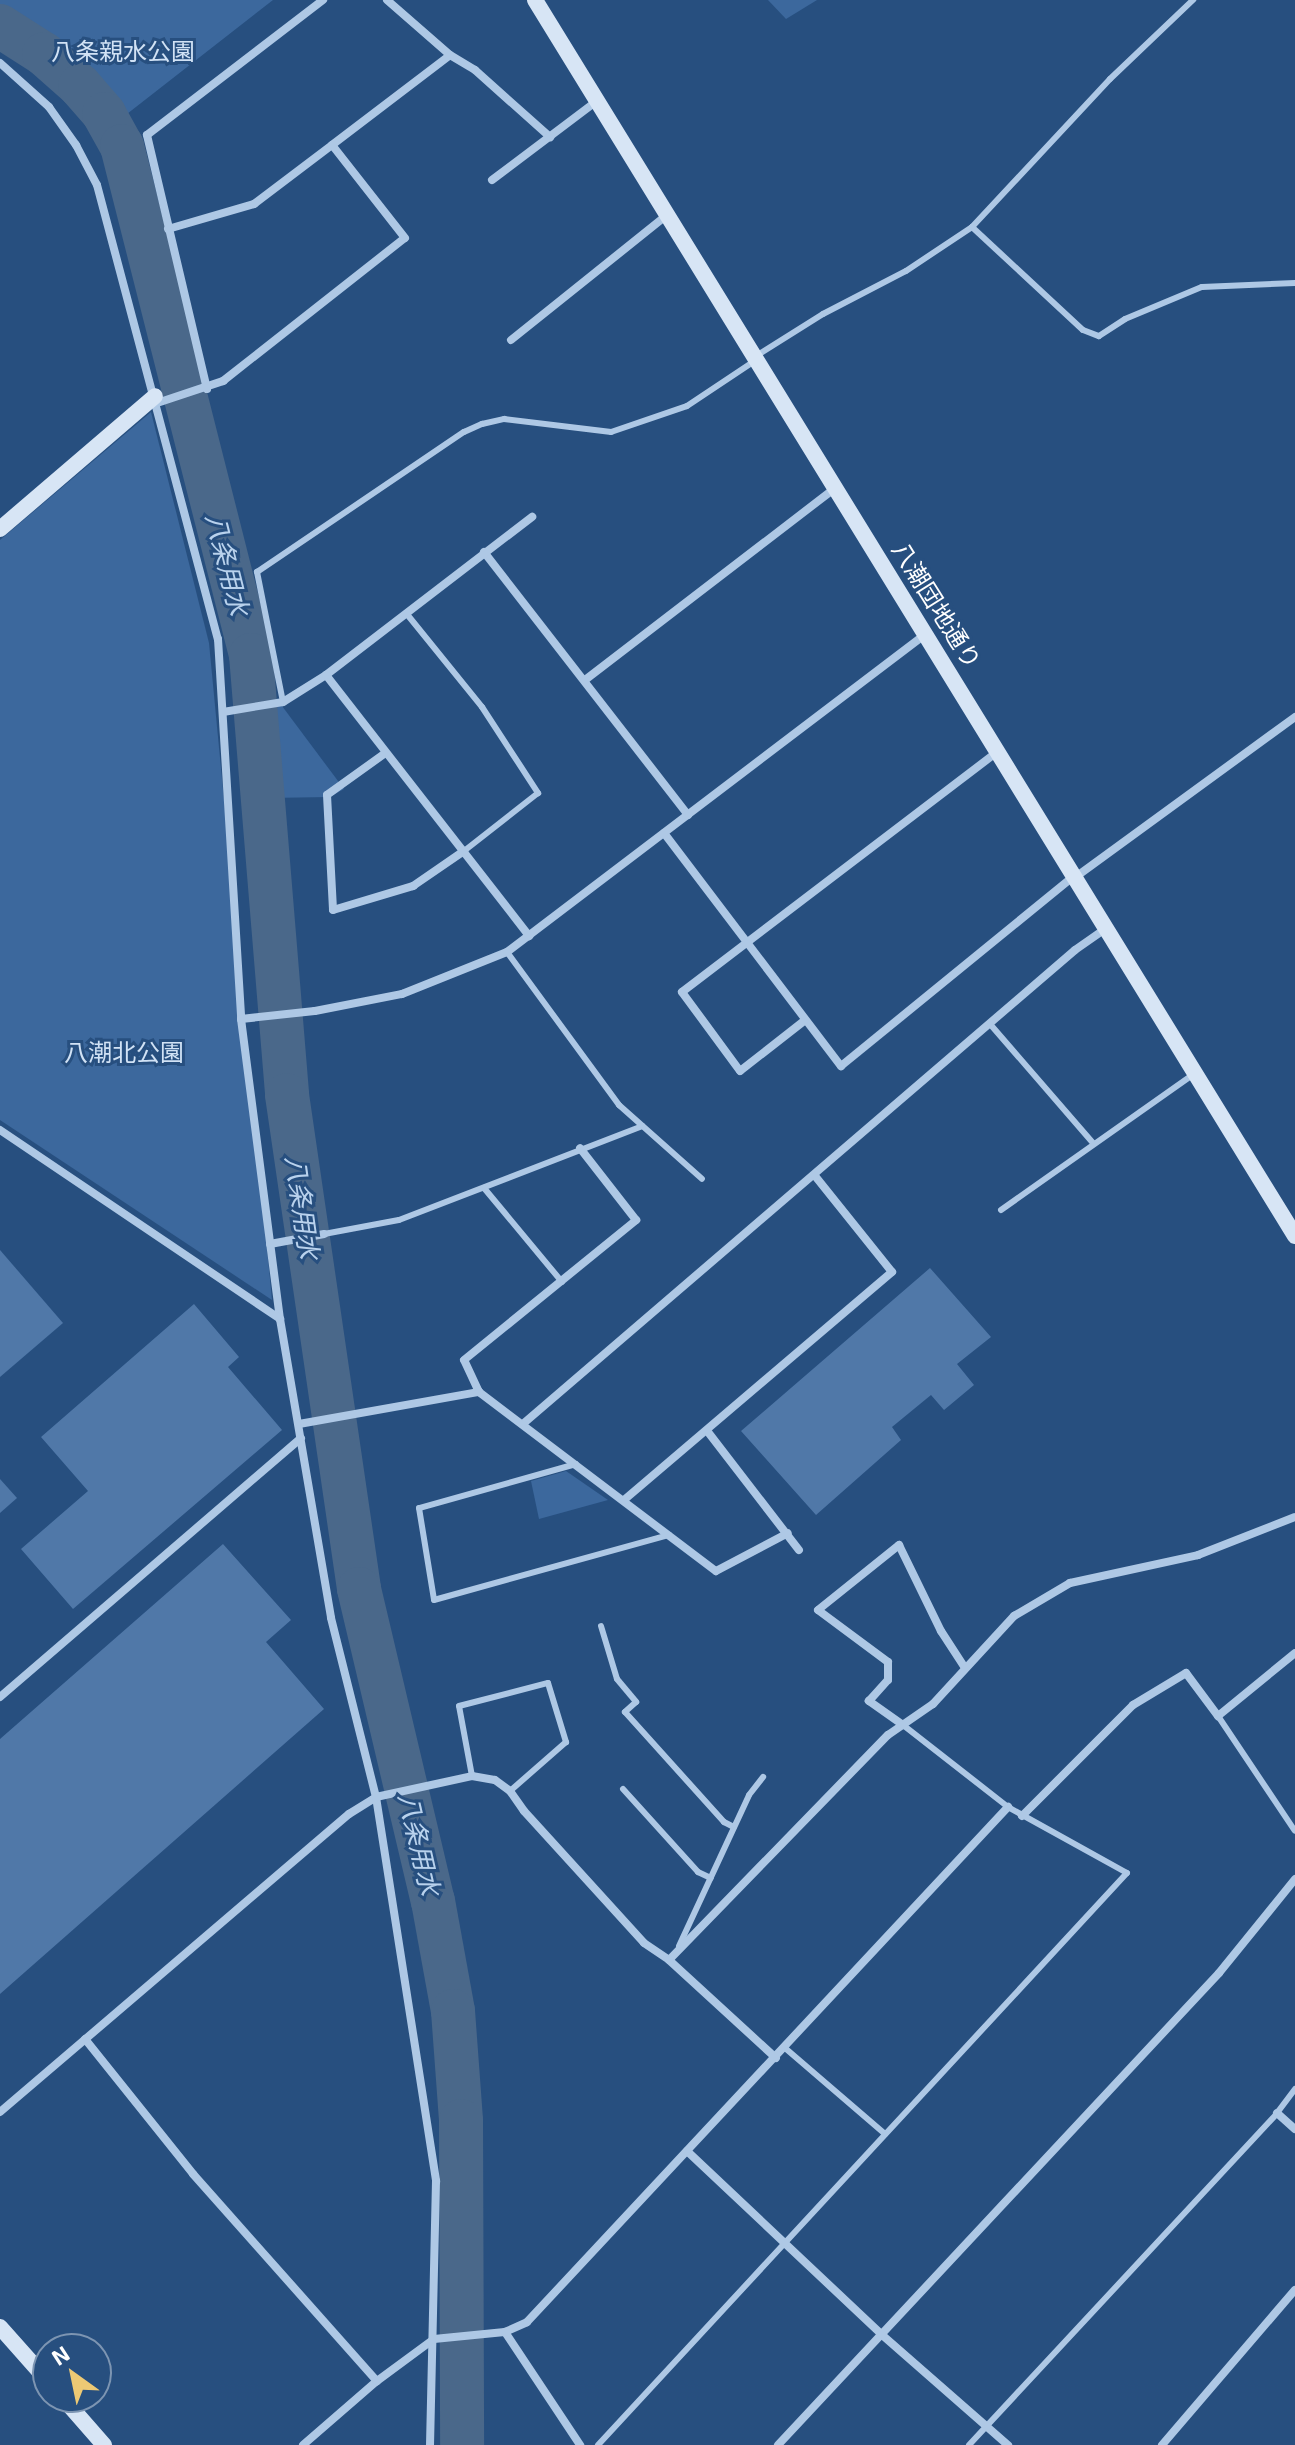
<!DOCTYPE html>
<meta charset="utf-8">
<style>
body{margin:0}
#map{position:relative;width:1295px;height:2445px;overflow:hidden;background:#274f7f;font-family:"Exo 2","Noto Sans JP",sans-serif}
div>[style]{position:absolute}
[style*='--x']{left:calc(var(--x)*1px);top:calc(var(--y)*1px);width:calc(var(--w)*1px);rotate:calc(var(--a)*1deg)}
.green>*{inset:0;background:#3c689d}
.river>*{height:44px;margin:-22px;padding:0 22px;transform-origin:22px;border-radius:22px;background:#4a688a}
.building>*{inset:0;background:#5078a8}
.lane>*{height:6px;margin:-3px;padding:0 3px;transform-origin:3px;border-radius:3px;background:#aec8e5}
.street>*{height:8px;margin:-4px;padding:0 4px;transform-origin:4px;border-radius:4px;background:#aec8e5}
.secondary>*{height:16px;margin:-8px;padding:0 8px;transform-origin:8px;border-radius:8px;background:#d7e5f5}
span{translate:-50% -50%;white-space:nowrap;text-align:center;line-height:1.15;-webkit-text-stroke:6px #274f7f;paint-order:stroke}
.park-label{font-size:24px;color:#d1e2f5}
.street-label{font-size:24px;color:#fff}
.water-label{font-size:26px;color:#b9d2ed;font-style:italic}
.north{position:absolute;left:32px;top:2333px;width:80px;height:80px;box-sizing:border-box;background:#274f7f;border:2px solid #7d95b2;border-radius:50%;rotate:327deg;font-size:22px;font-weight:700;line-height:32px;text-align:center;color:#fff}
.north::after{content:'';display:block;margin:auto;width:28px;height:36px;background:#edc974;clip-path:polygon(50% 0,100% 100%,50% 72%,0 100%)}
</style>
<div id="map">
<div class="green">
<div style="clip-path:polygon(0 0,273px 0,118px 121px,48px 49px,0 19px)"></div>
<div style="clip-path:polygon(768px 0,817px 0,786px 19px)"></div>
<div style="clip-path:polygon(151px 412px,209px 643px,272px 1300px,0 1120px,0 540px)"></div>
<div style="clip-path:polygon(282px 706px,344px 789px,330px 797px,267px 798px,258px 710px)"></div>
<div style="clip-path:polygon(566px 1471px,608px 1500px,539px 1519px,531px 1481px)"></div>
</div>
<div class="river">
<div style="--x:0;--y:26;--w:52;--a:32.5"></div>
<div style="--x:44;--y:54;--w:48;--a:41.6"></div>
<div style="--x:80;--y:86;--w:37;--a:49"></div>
<div style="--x:104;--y:114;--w:37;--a:61"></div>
<div style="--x:122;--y:146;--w:525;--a:75.78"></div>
<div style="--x:251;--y:655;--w:441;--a:85.3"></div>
<div style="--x:287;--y:1095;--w:499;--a:81.7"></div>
<div style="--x:359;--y:1589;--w:321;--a:76.7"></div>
<div style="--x:433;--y:1901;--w:112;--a:79.7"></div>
<div style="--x:453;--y:2011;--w:110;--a:85.8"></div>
<div style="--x:461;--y:2121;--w:324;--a:89.8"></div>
</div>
<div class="building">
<div style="clip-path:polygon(0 1250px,63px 1323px,0 1377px)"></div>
<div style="clip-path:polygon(930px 1268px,991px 1337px,957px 1364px,974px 1385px,944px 1410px,931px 1395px,892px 1427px,901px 1440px,816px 1515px,741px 1431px)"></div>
<div style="clip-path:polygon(194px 1304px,239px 1357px,228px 1367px,282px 1430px,73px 1609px,21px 1549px,88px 1491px,41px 1437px)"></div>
<div style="clip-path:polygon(0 1479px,17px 1498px,0 1513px)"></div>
<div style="clip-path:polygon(223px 1544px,291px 1620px,266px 1642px,324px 1709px,0 1994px,0 1739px)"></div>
</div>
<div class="lane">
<div style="--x:972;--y:227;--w:151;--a:42.9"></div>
<div style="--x:1083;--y:330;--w:17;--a:21"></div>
<div style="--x:1099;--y:336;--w:31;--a:-33"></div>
<div style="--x:1125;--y:319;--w:83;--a:-22.6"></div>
<div style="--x:1202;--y:287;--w:93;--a:-2.5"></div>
<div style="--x:756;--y:356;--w:79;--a:-32.1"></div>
<div style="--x:823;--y:314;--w:93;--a:-27.4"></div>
<div style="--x:906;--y:271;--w:79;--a:-33.7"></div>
<div style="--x:972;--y:227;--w:202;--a:-47"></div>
<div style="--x:1110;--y:79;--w:115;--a:-43.6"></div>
<div style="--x:406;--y:613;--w:121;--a:51"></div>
<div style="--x:482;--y:707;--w:103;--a:56.9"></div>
<div style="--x:538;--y:793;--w:94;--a:141.9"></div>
<div style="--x:283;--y:702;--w:133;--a:-101.3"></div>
<div style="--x:257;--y:572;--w:250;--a:-34.1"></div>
<div style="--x:464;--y:432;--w:20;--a:-24"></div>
<div style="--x:482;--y:424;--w:23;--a:-13"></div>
<div style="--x:504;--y:419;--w:108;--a:6.9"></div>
<div style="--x:611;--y:432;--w:80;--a:-18.9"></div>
<div style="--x:687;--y:406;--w:83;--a:-33.7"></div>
<div style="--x:507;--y:952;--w:190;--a:53.8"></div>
<div style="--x:619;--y:1105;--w:111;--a:41.7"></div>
<div style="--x:990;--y:1024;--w:157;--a:49.1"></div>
<div style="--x:484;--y:1188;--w:122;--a:50.3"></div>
<div style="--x:1001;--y:1210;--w:236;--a:-35.2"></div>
<div style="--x:324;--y:1234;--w:76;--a:-10.6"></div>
<div style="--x:399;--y:1220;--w:261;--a:-21.1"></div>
<div style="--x:576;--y:1464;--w:163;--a:164.3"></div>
<div style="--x:419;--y:1508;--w:93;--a:80.7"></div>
<div style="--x:434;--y:1600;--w:244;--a:-15.5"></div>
<div style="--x:601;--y:1626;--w:55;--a:73.2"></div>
<div style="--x:617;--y:1679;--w:30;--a:50"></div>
<div style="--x:636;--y:1702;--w:15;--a:138"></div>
<div style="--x:625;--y:1712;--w:148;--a:48"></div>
<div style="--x:724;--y:1822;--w:11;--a:27"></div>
<div style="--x:1218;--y:1716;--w:138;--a:56.2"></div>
<div style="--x:472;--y:1776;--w:71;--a:-100.5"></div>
<div style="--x:459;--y:1706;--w:92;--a:-14.5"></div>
<div style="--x:548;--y:1683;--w:62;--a:73"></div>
<div style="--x:566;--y:1742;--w:74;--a:138.8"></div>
<div style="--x:623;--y:1789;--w:112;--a:47.9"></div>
<div style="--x:698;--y:1872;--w:14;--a:25"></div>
<div style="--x:679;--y:1946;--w:166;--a:-65.1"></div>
<div style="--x:749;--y:1795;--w:23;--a:-52"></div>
<div style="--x:785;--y:2048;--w:132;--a:40.7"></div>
<div style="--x:598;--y:2445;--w:779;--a:-47.24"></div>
<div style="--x:1127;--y:1873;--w:136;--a:-151"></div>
<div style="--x:1008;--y:1807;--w:133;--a:-142"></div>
<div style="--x:969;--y:2445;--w:453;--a:-47.1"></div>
<div style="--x:1277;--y:2113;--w:30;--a:-53"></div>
</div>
<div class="street">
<div style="--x:387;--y:0;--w:84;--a:41.1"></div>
<div style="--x:450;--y:55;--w:29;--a:31"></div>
<div style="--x:475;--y:70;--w:101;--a:41.8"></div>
<div style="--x:0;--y:63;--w:66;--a:41.9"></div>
<div style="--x:49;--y:107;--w:47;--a:54.6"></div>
<div style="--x:76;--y:145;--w:45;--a:62.3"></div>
<div style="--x:97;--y:185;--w:470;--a:75.1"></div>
<div style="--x:218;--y:639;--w:381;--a:86.5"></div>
<div style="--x:241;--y:1019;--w:303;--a:82.6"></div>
<div style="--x:280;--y:1319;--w:303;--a:80.3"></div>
<div style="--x:331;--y:1618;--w:185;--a:75.9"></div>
<div style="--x:376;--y:1797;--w:389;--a:81.1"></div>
<div style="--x:436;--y:2181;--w:264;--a:91.3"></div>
<div style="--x:492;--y:180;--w:131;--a:-37"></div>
<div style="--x:168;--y:229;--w:90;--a:-16.2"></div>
<div style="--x:254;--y:204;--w:98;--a:-37.1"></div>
<div style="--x:511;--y:340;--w:200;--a:-38.7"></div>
<div style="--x:207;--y:389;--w:261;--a:-103.3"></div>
<div style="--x:147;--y:135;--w:222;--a:-37.5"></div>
<div style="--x:157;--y:403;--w:70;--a:-18.4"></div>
<div style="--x:223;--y:381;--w:231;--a:-38.2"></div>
<div style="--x:405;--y:238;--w:118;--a:-128.1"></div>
<div style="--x:332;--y:145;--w:148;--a:-37.3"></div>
<div style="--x:484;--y:552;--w:333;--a:52.2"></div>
<div style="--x:326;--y:675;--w:331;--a:52.1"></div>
<div style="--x:585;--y:680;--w:315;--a:-37.5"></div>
<div style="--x:223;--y:712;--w:61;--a:-9.5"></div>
<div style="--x:283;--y:702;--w:51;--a:-32.1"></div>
<div style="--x:326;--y:675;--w:260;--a:-37.5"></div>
<div style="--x:384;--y:754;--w:70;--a:144.3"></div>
<div style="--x:327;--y:795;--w:115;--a:87"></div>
<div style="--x:333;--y:910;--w:84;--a:-16.7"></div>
<div style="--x:413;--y:886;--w:62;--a:-34.5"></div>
<div style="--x:664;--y:833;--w:293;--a:52.8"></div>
<div style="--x:841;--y:1066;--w:302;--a:-39.2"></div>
<div style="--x:1077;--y:876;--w:270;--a:-36.1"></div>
<div style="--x:241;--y:1019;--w:74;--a:-6.2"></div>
<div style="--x:315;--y:1011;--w:89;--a:-11.1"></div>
<div style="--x:402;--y:994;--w:113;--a:-21.8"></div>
<div style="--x:507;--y:952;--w:527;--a:-37.22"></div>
<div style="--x:804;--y:1021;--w:81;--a:142"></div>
<div style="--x:740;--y:1071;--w:98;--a:-126.3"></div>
<div style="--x:682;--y:992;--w:397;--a:-37.3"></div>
<div style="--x:0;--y:1130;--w:338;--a:34"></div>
<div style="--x:270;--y:1244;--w:55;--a:-10.5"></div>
<div style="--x:479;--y:1392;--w:35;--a:-115"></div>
<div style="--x:464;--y:1360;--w:222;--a:-39.1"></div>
<div style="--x:636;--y:1220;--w:91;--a:-127.9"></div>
<div style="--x:524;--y:1423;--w:726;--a:-40.64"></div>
<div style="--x:1075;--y:950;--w:38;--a:-35"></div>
<div style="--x:299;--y:1424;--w:183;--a:-10.1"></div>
<div style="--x:479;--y:1392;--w:297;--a:37.1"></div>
<div style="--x:716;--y:1571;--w:81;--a:-27.8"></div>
<div style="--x:708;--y:1432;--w:149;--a:52.4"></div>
<div style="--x:624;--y:1500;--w:352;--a:-40.4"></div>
<div style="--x:892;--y:1272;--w:123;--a:-128.7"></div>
<div style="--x:0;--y:1697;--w:397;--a:-40.7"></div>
<div style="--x:903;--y:1725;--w:42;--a:-144.8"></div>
<div style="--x:869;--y:1701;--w:28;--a:-48"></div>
<div style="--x:888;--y:1680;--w:18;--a:-90"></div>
<div style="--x:888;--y:1662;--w:87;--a:-143.4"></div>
<div style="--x:818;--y:1610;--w:104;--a:-38.7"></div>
<div style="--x:899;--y:1545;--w:96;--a:64"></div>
<div style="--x:941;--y:1631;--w:44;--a:57"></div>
<div style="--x:1022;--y:1816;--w:157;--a:-45"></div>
<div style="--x:1133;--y:1705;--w:62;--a:-31.1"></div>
<div style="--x:1186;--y:1673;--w:54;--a:53.3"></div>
<div style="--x:1218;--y:1716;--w:99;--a:-39.3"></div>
<div style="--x:669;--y:1960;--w:314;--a:-45.8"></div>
<div style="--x:888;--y:1735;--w:55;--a:-34.6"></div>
<div style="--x:933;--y:1704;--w:120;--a:-47.4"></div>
<div style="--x:1014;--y:1616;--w:65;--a:-30.5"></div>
<div style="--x:1070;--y:1583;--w:131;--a:-12.3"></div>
<div style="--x:1198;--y:1555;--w:104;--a:-21.4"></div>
<div style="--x:85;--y:2039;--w:173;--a:51.3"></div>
<div style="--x:193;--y:2174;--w:277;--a:48.4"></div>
<div style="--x:0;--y:2112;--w:459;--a:-40.5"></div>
<div style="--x:349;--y:1814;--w:32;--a:-32"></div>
<div style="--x:376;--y:1797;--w:98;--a:-12.3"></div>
<div style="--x:472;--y:1776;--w:23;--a:10"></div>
<div style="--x:495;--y:1780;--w:19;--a:36"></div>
<div style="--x:510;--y:1791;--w:24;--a:55"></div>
<div style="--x:524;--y:1811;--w:178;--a:47.7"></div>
<div style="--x:644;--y:1943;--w:30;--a:34"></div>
<div style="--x:669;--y:1960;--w:145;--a:42.5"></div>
<div style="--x:1277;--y:2113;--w:24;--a:42"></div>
<div style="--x:687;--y:2151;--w:267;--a:43.3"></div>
<div style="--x:881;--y:2334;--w:169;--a:41.2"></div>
<div style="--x:505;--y:2332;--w:136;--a:56.4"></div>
<div style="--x:303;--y:2445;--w:98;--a:-40.9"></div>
<div style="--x:377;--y:2381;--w:71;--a:-36.4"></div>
<div style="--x:434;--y:2339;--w:71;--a:-5.6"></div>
<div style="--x:505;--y:2332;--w:24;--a:-24"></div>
<div style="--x:527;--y:2322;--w:705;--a:-46.96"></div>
<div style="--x:778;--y:2445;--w:646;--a:-46.94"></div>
<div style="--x:1219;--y:1973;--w:121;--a:-51"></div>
<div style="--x:1162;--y:2445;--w:204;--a:-49.4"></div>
</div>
<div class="secondary">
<div style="--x:535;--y:0;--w:1451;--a:58.41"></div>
<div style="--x:0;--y:529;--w:204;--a:-40.6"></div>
<div style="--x:0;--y:2327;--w:72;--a:48.4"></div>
<div style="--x:62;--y:2397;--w:64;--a:48.8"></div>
</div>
<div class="park-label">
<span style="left:123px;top:51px">八条親水公園</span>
<span style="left:124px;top:1052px">八潮北公園</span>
</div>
<div class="street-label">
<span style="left:937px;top:605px;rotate:58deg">八潮団地通り</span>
</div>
<div class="water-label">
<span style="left:228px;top:564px;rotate:76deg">八条用水</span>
<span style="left:303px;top:1207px;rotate:82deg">八条用水</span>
<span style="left:420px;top:1844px;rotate:77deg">八条用水</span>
</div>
<div class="north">N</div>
</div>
